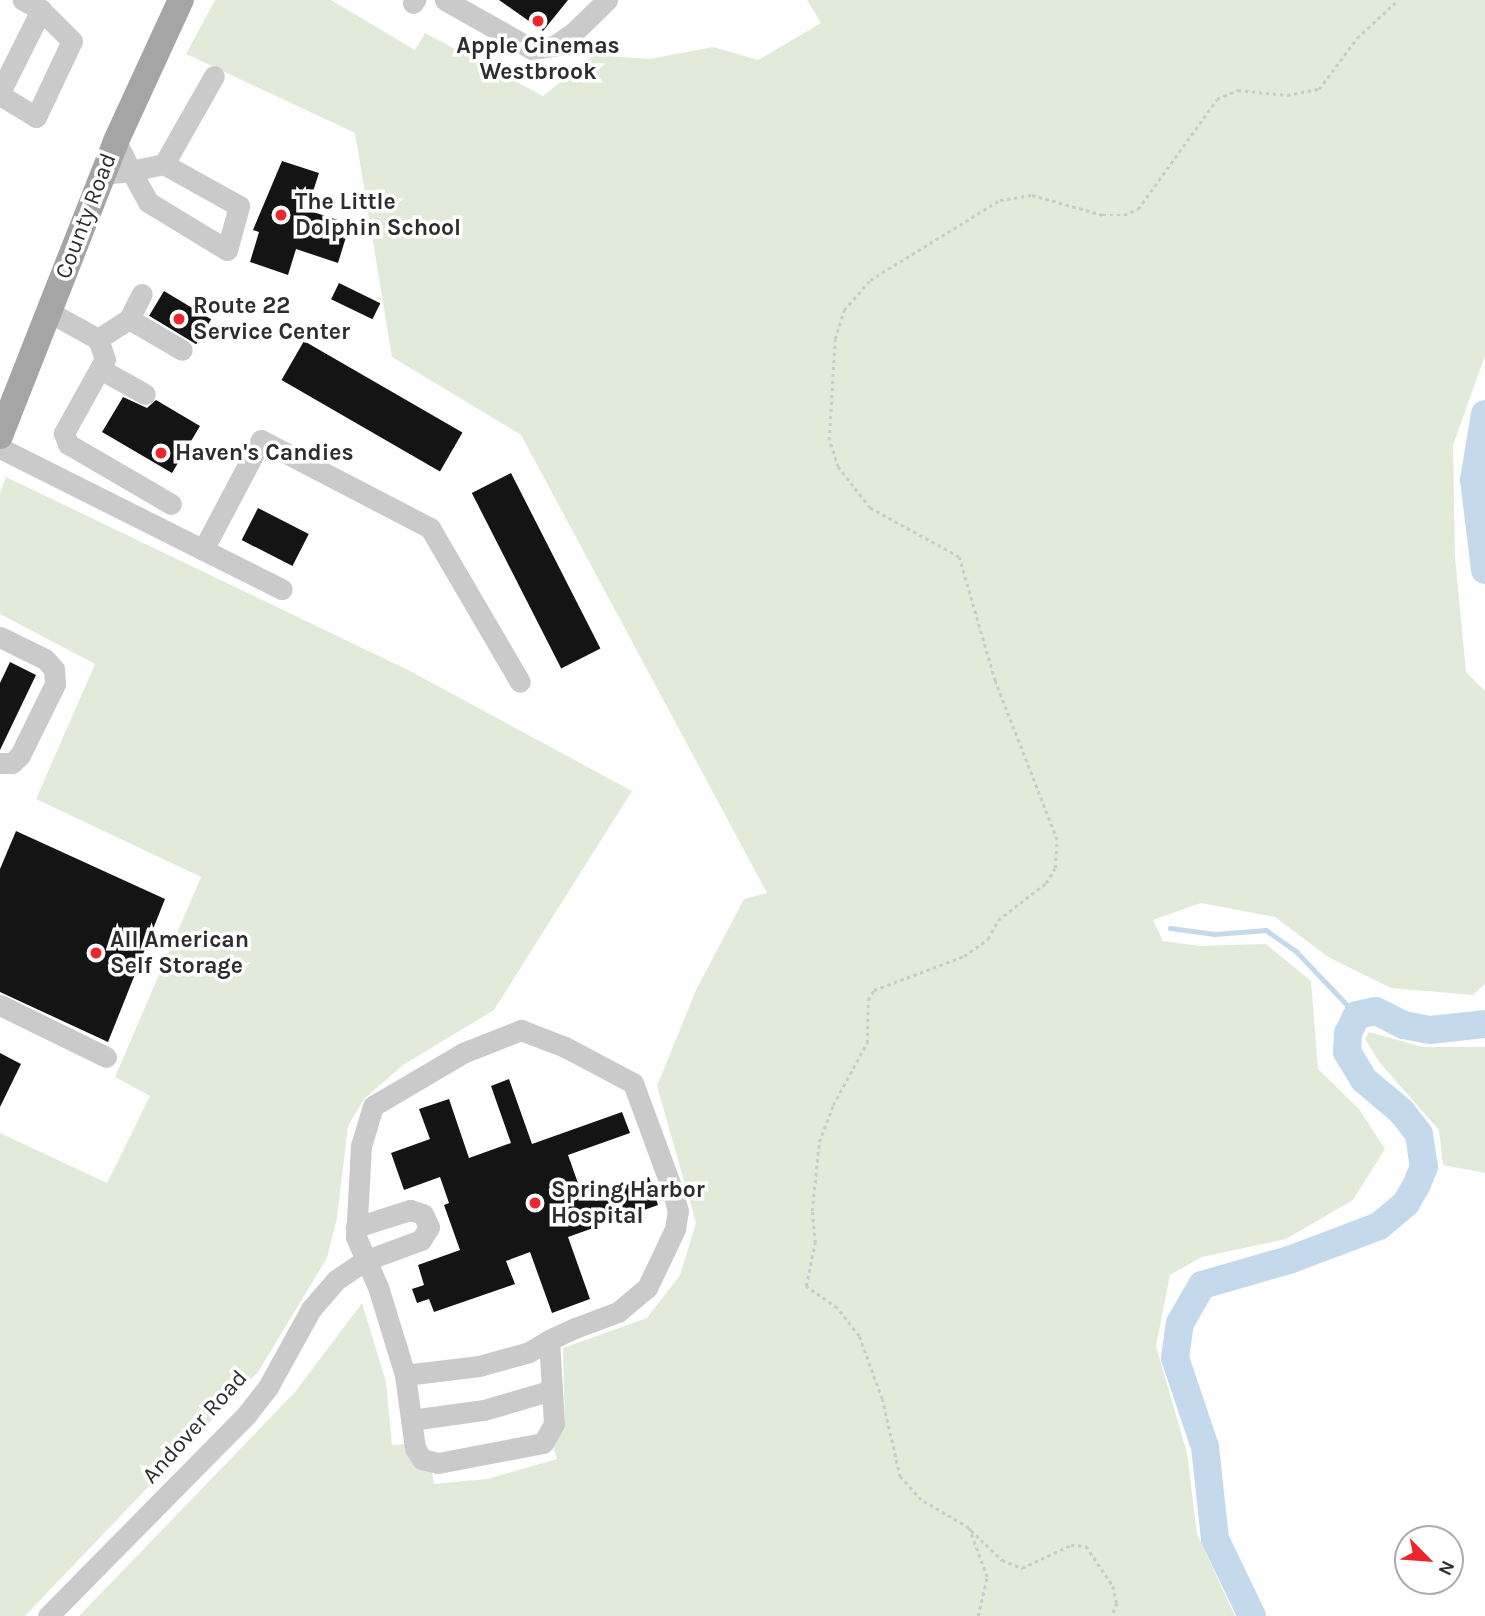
<!DOCTYPE html>
<style>
body{margin:0}
#map{position:relative;width:1485px;height:1616px;overflow:hidden;background:#fff;font-family:Karla,sans-serif}
div>[style]{position:absolute}
[style*='--x']{left:calc(var(--x)*1px);top:calc(var(--y)*1px);width:calc(var(--w)*1px);rotate:calc(var(--a)*1deg)}
.green>*{inset:0;background:#e2ebd9}
.stream>*{height:4.5px;margin:-2.25px;padding:0 2.25px;transform-origin:2.25px;border-radius:2.25px;background:#c4daec}
.river>*{height:28px;margin:-14px;padding:0 14px;transform-origin:14px;border-radius:14px;background:#c4daec}
.building>*{inset:0;background:#141414;transform-origin:0 0}
.path>*{height:2.5px;margin-top:-1.25px;transform-origin:0;background:repeating-linear-gradient(90deg,#cacaca 0 3.5px,transparent 0 7px)}
.minor>*{height:21px;margin:-10.5px;padding:0 10.5px;transform-origin:10.5px;border-radius:10.5px;background:#cacaca}
.major>*{height:26px;margin:-13px;padding:0 13px;transform-origin:13px;border-radius:13px;background:#a5a5a5}
.dots>*{width:19px;height:19px;translate:-50% -50%;box-sizing:border-box;border:4px solid #fff;border-radius:50%}
span{translate:-50% -50%;white-space:nowrap;text-align:center;line-height:1.15;-webkit-text-stroke:7px #fff;paint-order:stroke}
.poi-label{font-size:23px;color:#2d2d2d;font-weight:700}
.left{translate:0 -50%;text-align:left}
.street-label{font-size:23px;color:#2d2d2d}
.north{position:absolute;left:1394px;top:1525px;width:70px;height:70px;box-sizing:border-box;background:#fff;border:2px solid #ababab;border-radius:50%;rotate:115deg;font-size:19px;font-weight:700;line-height:28px;text-align:center;color:#2d2d2d}
.north::after{content:'';display:block;margin:auto;width:24px;height:32px;background:#eb272b;clip-path:polygon(50% 0,100% 100%,50% 72%,0 100%)}
</style>
<div id="map">
<div class="green">
<div style="clip-path:polygon(215px 0,331px 0,415px 50px,425px 33px,543px 96px,594px 55px,650px 59px,713px 47px,758px 60px,821px 23px,807px 0,1485px 0,1485px 356px,1453px 445px,1455px 557px,1466px 672px,1485px 691px,1485px 984px,1473px 995px,1391px 988px,1328px 957px,1275px 917px,1201px 903px,1153px 920px,1163px 941px,1200px 946px,1266px 944px,1311px 981px,1318px 1069px,1359px 1109px,1385px 1149px,1353px 1200px,1286px 1239px,1202px 1257px,1170px 1275px,1156px 1346px,1187px 1453px,1197px 1534px,1235px 1616px,79px 1616px,295px 1392px,362px 1303px,386px 1382px,392px 1445px,407px 1444px,412px 1463px,432px 1472px,434px 1484px,487px 1479px,557px 1459px,553px 1446px,565px 1428px,563px 1348px,647px 1318px,680px 1275px,696px 1223px,657px 1086px,696px 990px,744px 899px,767px 893px,521px 435px,392px 357px,355px 133px,186px 54px)"></div>
<div style="clip-path:polygon(6px 477px,410px 671px,632px 791px,494px 1010px,403px 1065px,364px 1099px,348px 1126px,337px 1218px,327px 1258px,258px 1372px,25px 1616px,0 1616px,0 1133px,107px 1183px,150px 1096px,115px 1077px,201px 877px,36px 799px,95px 664px,0 614px,0 493px)"></div>
<div style="clip-path:polygon(1369px 1032px,1423px 1047px,1485px 1047px,1485px 1173px,1443px 1165px,1439px 1130px,1380px 1063px,1365px 1039px)"></div>
</div>
<div class="stream">
<div style="--x:1170;--y:928;--w:45;--a:7.6"></div>
<div style="--x:1215;--y:934;--w:51;--a:-4.5"></div>
<div style="--x:1266;--y:930;--w:37;--a:35"></div>
<div style="--x:1296;--y:951;--w:88;--a:46.4"></div>
</div>
<div class="river">
<div style="--x:1485;--y:414;--w:67;--a:99.5"></div>
<div style="--x:1474;--y:480;--w:91;--a:83"></div>
<div style="--x:1252;--y:1616;--w:85;--a:-115.7"></div>
<div style="--x:1215;--y:1539;--w:93;--a:-96.2"></div>
<div style="--x:1205;--y:1447;--w:94;--a:-108.6"></div>
<div style="--x:1175;--y:1358;--w:35;--a:-82"></div>
<div style="--x:1180;--y:1323;--w:44;--a:-59.9"></div>
<div style="--x:1202;--y:1285;--w:91;--a:-16"></div>
<div style="--x:1289;--y:1260;--w:96;--a:-20.7"></div>
<div style="--x:1379;--y:1226;--w:35;--a:-40"></div>
<div style="--x:1406;--y:1203;--w:22;--a:-60"></div>
<div style="--x:1417;--y:1184;--w:18;--a:-68"></div>
<div style="--x:1424;--y:1167;--w:33;--a:-99"></div>
<div style="--x:1419;--y:1134;--w:29;--a:-128"></div>
<div style="--x:1401;--y:1111;--w:48;--a:-140"></div>
<div style="--x:1364;--y:1080;--w:33;--a:-121"></div>
<div style="--x:1347;--y:1052;--w:19;--a:-87"></div>
<div style="--x:1348;--y:1033;--w:20;--a:-63"></div>
<div style="--x:1357;--y:1015;--w:19;--a:-12"></div>
<div style="--x:1376;--y:1011;--w:31;--a:27"></div>
<div style="--x:1404;--y:1025;--w:26;--a:11"></div>
<div style="--x:1430;--y:1030;--w:55;--a:-6.2"></div>
</div>
<div class="building">
<div style="clip-path:polygon(499px 0,568px 0,543px 31px)"></div>
<div style="clip-path:polygon(282px 161px,319px 173px,307px 210px,350px 224px,338px 263px,296px 249px,288px 275px,250px 262px,259px 232px,253px 230px)"></div>
<div style="left:339px;top:283px;width:46px;height:18px;rotate:26deg"></div>
<div style="left:164px;top:291px;width:55px;height:29px;rotate:31deg"></div>
<div style="left:304px;top:341px;width:183px;height:45px;rotate:30deg"></div>
<div style="clip-path:polygon(123px 397px,147px 408px,156px 400px,200px 426px,172px 473px,102px 432px)"></div>
<div style="left:511px;top:473px;width:197px;height:44px;rotate:63deg"></div>
<div style="left:258px;top:508px;width:57px;height:36px;rotate:27deg"></div>
<div style="clip-path:polygon(10px 662px,36px 675px,0 750px,0 683px)"></div>
<div style="clip-path:polygon(16px 831px,165px 899px,108px 1042px,0 992px,0 869px)"></div>
<div style="clip-path:polygon(0 1053px,21px 1064px,0 1107px)"></div>
<div style="clip-path:polygon(509px 1079px,532px 1144px,622px 1112px,630px 1133px,568px 1155px,584px 1200px,649px 1177px,658px 1205px,568px 1237px,590px 1299px,552px 1313px,530px 1252px,506px 1261px,515px 1284px,434px 1312px,429px 1299px,417px 1303px,412px 1289px,424px 1285px,418px 1265px,460px 1250px,444px 1205px,449px 1203px,440px 1177px,404px 1190px,391px 1153px,430px 1139px,419px 1109px,449px 1099px,469px 1158px,511px 1143px,491px 1086px)"></div>
</div>
<div class="path">
<div style="--x:971;--y:1530;--w:43;--a:44.1"></div>
<div style="--x:1002;--y:1560;--w:22;--a:22"></div>
<div style="--x:1022;--y:1568;--w:54;--a:-25.1"></div>
<div style="--x:1071;--y:1545;--w:15;--a:4"></div>
<div style="--x:1086;--y:1546;--w:48;--a:56"></div>
<div style="--x:1113;--y:1586;--w:17;--a:77"></div>
<div style="--x:1117;--y:1603;--w:14;--a:111"></div>
<div style="--x:978;--y:1616;--w:40;--a:-77"></div>
<div style="--x:987;--y:1577;--w:52;--a:-110.2"></div>
<div style="--x:969;--y:1528;--w:56;--a:-149.7"></div>
<div style="--x:921;--y:1500;--w:31;--a:-132"></div>
<div style="--x:900;--y:1477;--w:80;--a:-103"></div>
<div style="--x:882;--y:1399;--w:67;--a:-110.1"></div>
<div style="--x:859;--y:1336;--w:36;--a:-128"></div>
<div style="--x:837;--y:1308;--w:38;--a:-145"></div>
<div style="--x:806;--y:1286;--w:44;--a:-78.2"></div>
<div style="--x:815;--y:1243;--w:32;--a:-95"></div>
<div style="--x:812;--y:1211;--w:69;--a:-84.2"></div>
<div style="--x:819;--y:1142;--w:40;--a:-69"></div>
<div style="--x:833;--y:1105;--w:71;--a:-61.3"></div>
<div style="--x:867;--y:1043;--w:43;--a:-88.7"></div>
<div style="--x:868;--y:1000;--w:12;--a:-59"></div>
<div style="--x:874;--y:990;--w:96;--a:-20.7"></div>
<div style="--x:964;--y:956;--w:29;--a:-35"></div>
<div style="--x:988;--y:939;--w:21;--a:-62"></div>
<div style="--x:998;--y:920;--w:61;--a:-37.6"></div>
<div style="--x:1046;--y:883;--w:17;--a:-59"></div>
<div style="--x:1055;--y:868;--w:28;--a:-86"></div>
<div style="--x:1057;--y:840;--w:171;--a:-111.3"></div>
<div style="--x:995;--y:681;--w:129;--a:-106.2"></div>
<div style="--x:959;--y:557;--w:102;--a:-151.2"></div>
<div style="--x:870;--y:508;--w:52;--a:-128"></div>
<div style="--x:838;--y:467;--w:28;--a:-108"></div>
<div style="--x:829;--y:440;--w:101;--a:-86.6"></div>
<div style="--x:835;--y:339;--w:30;--a:-73"></div>
<div style="--x:844;--y:310;--w:40;--a:-49"></div>
<div style="--x:870;--y:280;--w:153;--a:-31.6"></div>
<div style="--x:1000;--y:200;--w:32;--a:-9"></div>
<div style="--x:1032;--y:195;--w:74;--a:15.7"></div>
<div style="--x:1103;--y:215;--w:21;--a:0"></div>
<div style="--x:1124;--y:215;--w:15;--a:-23"></div>
<div style="--x:1138;--y:209;--w:135;--a:-54.3"></div>
<div style="--x:1217;--y:99;--w:23;--a:-23"></div>
<div style="--x:1238;--y:90;--w:49;--a:5.8"></div>
<div style="--x:1287;--y:95;--w:33;--a:-11"></div>
<div style="--x:1319;--y:89;--w:64;--a:-53.3"></div>
<div style="--x:1357;--y:38;--w:56;--a:-42.8"></div>
</div>
<div class="minor">
<div style="--x:445;--y:0;--w:100;--a:29.4"></div>
<div style="--x:532;--y:49;--w:22;--a:-8"></div>
<div style="--x:554;--y:46;--w:24;--a:-35"></div>
<div style="--x:574;--y:32;--w:46;--a:-44.1"></div>
<div style="--x:413;--y:3;--w:4;--a:-56"></div>
<div style="--x:0;--y:92;--w:92;--a:-63.4"></div>
<div style="--x:0;--y:95;--w:42;--a:31.4"></div>
<div style="--x:36;--y:117;--w:84;--a:-64.7"></div>
<div style="--x:72;--y:41;--w:44;--a:-135"></div>
<div style="--x:41;--y:10;--w:21;--a:-151"></div>
<div style="--x:164;--y:164;--w:101;--a:-60.4"></div>
<div style="--x:102;--y:174;--w:29;--a:-6"></div>
<div style="--x:131;--y:171;--w:35;--a:61"></div>
<div style="--x:148;--y:202;--w:92;--a:31.3"></div>
<div style="--x:227;--y:250;--w:46;--a:-74.7"></div>
<div style="--x:239;--y:206;--w:86;--a:-150.8"></div>
<div style="--x:164;--y:164;--w:34;--a:168"></div>
<div style="--x:131;--y:171;--w:34;--a:-117"></div>
<div style="--x:49;--y:312;--w:56;--a:28.9"></div>
<div style="--x:98;--y:339;--w:21;--a:71"></div>
<div style="--x:105;--y:359;--w:85;--a:119"></div>
<div style="--x:64;--y:433;--w:12;--a:70"></div>
<div style="--x:68;--y:444;--w:119;--a:30.2"></div>
<div style="--x:129;--y:319;--w:28;--a:-63"></div>
<div style="--x:98;--y:339;--w:37;--a:-33"></div>
<div style="--x:129;--y:319;--w:61;--a:30.3"></div>
<div style="--x:102;--y:370;--w:49;--a:29.2"></div>
<div style="--x:0;--y:448;--w:315;--a:26.6"></div>
<div style="--x:203;--y:550;--w:124;--a:-62.2"></div>
<div style="--x:261;--y:440;--w:191;--a:27.5"></div>
<div style="--x:430;--y:528;--w:178;--a:59.7"></div>
<div style="--x:0;--y:637;--w:50;--a:26.1"></div>
<div style="--x:45;--y:659;--w:13;--a:48"></div>
<div style="--x:54;--y:669;--w:15;--a:86"></div>
<div style="--x:55;--y:684;--w:79;--a:116.2"></div>
<div style="--x:20;--y:755;--w:11;--a:135"></div>
<div style="--x:12;--y:763;--w:12;--a:180"></div>
<div style="--x:0;--y:1005;--w:118;--a:26.1"></div>
<div style="--x:405;--y:1375;--w:75;--a:-6.9"></div>
<div style="--x:479;--y:1366;--w:52;--a:-15.6"></div>
<div style="--x:529;--y:1352;--w:23;--a:-31"></div>
<div style="--x:549;--y:1340;--w:29;--a:-25"></div>
<div style="--x:575;--y:1328;--w:46;--a:-20.4"></div>
<div style="--x:618;--y:1312;--w:38;--a:-40"></div>
<div style="--x:647;--y:1288;--w:65;--a:-64.6"></div>
<div style="--x:675;--y:1229;--w:18;--a:-81"></div>
<div style="--x:678;--y:1211;--w:23;--a:-105"></div>
<div style="--x:672;--y:1189;--w:113;--a:-110.2"></div>
<div style="--x:633;--y:1083;--w:77;--a:-152.1"></div>
<div style="--x:565;--y:1047;--w:47;--a:-158.9"></div>
<div style="--x:521;--y:1030;--w:62;--a:158.4"></div>
<div style="--x:463;--y:1053;--w:104;--a:149.5"></div>
<div style="--x:373;--y:1106;--w:42;--a:106.7"></div>
<div style="--x:361;--y:1146;--w:91;--a:93.1"></div>
<div style="--x:356;--y:1237;--w:55;--a:66.3"></div>
<div style="--x:378;--y:1287;--w:92;--a:72.9"></div>
<div style="--x:405;--y:1375;--w:74;--a:82.2"></div>
<div style="--x:415;--y:1448;--w:13;--a:58"></div>
<div style="--x:422;--y:1459;--w:16;--a:14"></div>
<div style="--x:438;--y:1463;--w:107;--a:-10.8"></div>
<div style="--x:543;--y:1443;--w:22;--a:-60"></div>
<div style="--x:554;--y:1424;--w:84;--a:-93.4"></div>
<div style="--x:411;--y:1420;--w:74;--a:-7.8"></div>
<div style="--x:484;--y:1410;--w:71;--a:-16.4"></div>
<div style="--x:48;--y:1616;--w:284;--a:-45.4"></div>
<div style="--x:247;--y:1414;--w:34;--a:-52"></div>
<div style="--x:268;--y:1387;--w:89;--a:-61.1"></div>
<div style="--x:311;--y:1309;--w:38;--a:-49"></div>
<div style="--x:336;--y:1280;--w:34;--a:-34"></div>
<div style="--x:364;--y:1261;--w:61;--a:-20.2"></div>
<div style="--x:421;--y:1240;--w:15;--a:-58"></div>
<div style="--x:429;--y:1227;--w:14;--a:-115"></div>
<div style="--x:423;--y:1214;--w:14;--a:-163"></div>
<div style="--x:410;--y:1210;--w:57;--a:162.5"></div>
</div>
<div class="major">
<div style="--x:0;--y:436;--w:317;--a:-68.5"></div>
<div style="--x:116;--y:141;--w:155;--a:-65.3"></div>
</div>
<div class="dots">
<div style="left:538px;top:21px;background:#eb272b"></div>
<div style="left:281px;top:215px;background:#eb272b"></div>
<div style="left:179px;top:319px;background:#eb272b"></div>
<div style="left:161px;top:453px;background:#eb272b"></div>
<div style="left:96px;top:953px;background:#eb272b"></div>
<div style="left:535px;top:1203px;background:#eb272b"></div>
</div>
<div class="poi-label">
<span style="left:538px;top:59px">Apple Cinemas<br>Westbrook</span>
<span class="left" style="left:295px;top:215px">The Little<br>Dolphin School</span>
<span class="left" style="left:193px;top:319px">Route 22<br>Service Center</span>
<span class="left" style="left:175px;top:453px">Haven's Candies</span>
<span class="left" style="left:110px;top:953px">All American<br>Self Storage</span>
<span class="left" style="left:551px;top:1203px">Spring Harbor<br>Hospital</span>
</div>
<div class="street-label">
<span style="left:86px;top:216px;rotate:-69deg">County Road</span>
<span style="left:195px;top:1427px;rotate:-48deg">Andover Road</span>
</div>
<div class="north">N</div>
</div>
